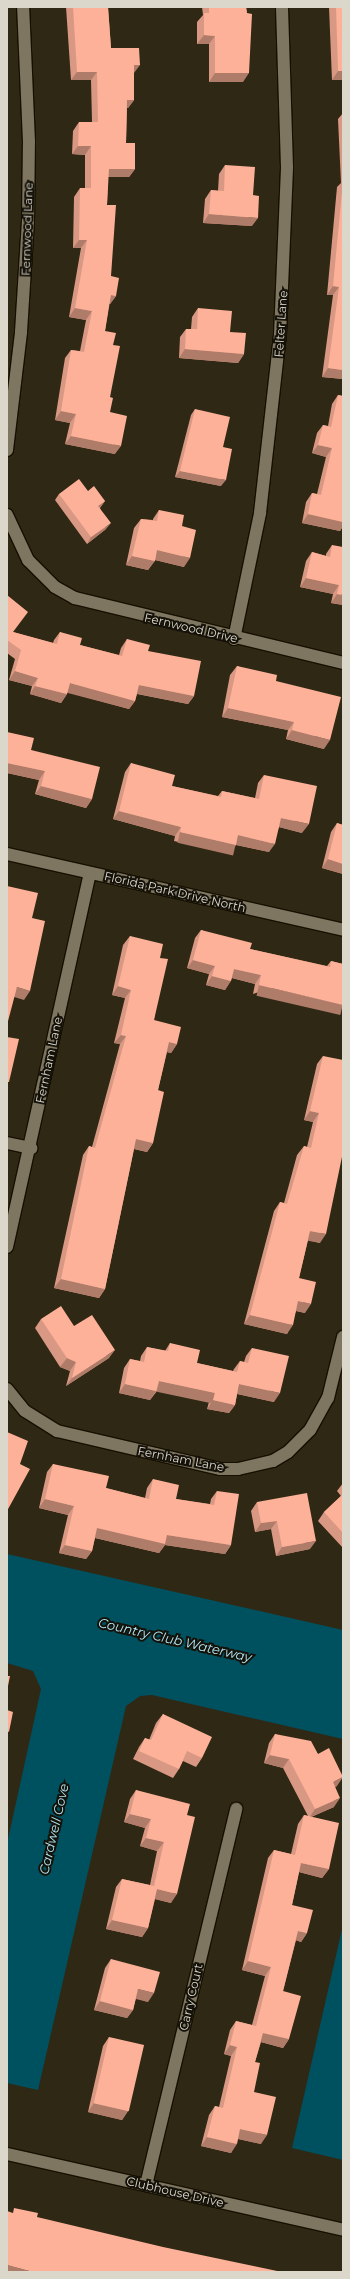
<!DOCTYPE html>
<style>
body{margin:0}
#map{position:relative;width:350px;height:2279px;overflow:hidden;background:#2f2814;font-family:Montserrat,sans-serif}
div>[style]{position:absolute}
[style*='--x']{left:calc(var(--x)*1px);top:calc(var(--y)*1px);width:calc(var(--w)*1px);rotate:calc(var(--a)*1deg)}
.water>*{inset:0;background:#005160}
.roads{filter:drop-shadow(1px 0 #171001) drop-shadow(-1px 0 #171001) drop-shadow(0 1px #171001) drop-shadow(0 -1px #171001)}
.minor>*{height:12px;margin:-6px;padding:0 6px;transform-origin:6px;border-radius:6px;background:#7e7660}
.wall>*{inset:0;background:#d99883}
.shaded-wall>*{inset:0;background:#b07c6a;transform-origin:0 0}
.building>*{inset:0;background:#fcb198;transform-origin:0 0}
span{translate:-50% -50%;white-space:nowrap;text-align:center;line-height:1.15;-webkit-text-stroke:4px #141109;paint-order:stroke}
.street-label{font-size:12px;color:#dcd7cb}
.water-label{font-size:13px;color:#b1e8f7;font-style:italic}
.frame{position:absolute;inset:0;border:8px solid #dcd7cb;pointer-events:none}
</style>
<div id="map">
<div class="water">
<div style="clip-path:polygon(7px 1554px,343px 1630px,343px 1739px,152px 1695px,140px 1696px,126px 1706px,38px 2090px,7px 2083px,7px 1844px,41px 1689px,33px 1671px,7px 1663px)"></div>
<div style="clip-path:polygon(343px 1925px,343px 2160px,292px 2148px)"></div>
</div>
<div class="roads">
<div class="minor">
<div style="--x:7;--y:450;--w:119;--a:-83.2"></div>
<div style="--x:21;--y:332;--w:112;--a:-86.4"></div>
<div style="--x:28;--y:220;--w:78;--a:-89.3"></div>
<div style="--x:29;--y:142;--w:135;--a:-92.5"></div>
<div style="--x:7;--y:515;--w:50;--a:65"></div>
<div style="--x:28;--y:560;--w:38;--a:45"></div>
<div style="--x:55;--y:587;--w:23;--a:29"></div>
<div style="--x:75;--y:598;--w:276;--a:13.6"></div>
<div style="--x:234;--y:639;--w:129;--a:-78.3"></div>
<div style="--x:260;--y:513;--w:179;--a:-83.6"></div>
<div style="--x:280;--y:335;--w:168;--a:-87.6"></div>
<div style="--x:287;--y:167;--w:160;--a:-91.8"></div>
<div style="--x:7;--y:854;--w:344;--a:12.7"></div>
<div style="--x:7;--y:1143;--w:25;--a:12"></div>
<div style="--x:7;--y:1247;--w:383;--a:-77.5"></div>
<div style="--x:7;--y:1389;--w:28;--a:51"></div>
<div style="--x:25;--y:1411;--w:38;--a:32"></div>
<div style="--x:57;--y:1431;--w:167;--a:13.1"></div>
<div style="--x:220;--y:1469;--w:18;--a:0"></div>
<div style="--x:238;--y:1469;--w:36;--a:-13"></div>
<div style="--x:273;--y:1461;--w:17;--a:-31"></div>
<div style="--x:288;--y:1452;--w:31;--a:-45"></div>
<div style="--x:310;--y:1430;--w:37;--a:-61"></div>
<div style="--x:328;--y:1398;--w:63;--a:-76.2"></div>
<div style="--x:7;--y:2154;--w:344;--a:12.7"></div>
<div style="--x:146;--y:2185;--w:387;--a:-76.5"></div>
</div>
</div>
<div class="wall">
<div style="clip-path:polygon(66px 7px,108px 7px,111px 48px,134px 73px,134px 100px,128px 108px,127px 108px,126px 143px,135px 169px,129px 177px,108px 177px,107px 205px,111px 276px,116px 296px,110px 304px,109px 304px,105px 331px,113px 345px,110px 397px,110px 412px,115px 454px,65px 444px,70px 423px,55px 420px,65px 358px,71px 350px,80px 351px,86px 320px,69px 317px,81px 248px,73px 248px,74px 197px,80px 188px,85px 188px,85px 155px,72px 154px,73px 131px,79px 122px,92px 122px,91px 80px,71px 80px)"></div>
<div style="clip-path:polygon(202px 7px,246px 7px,247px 13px,243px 82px,209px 82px,209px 44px,197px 44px,197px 22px,203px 15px)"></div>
<div style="clip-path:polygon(329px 7px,343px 7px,343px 80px,332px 80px)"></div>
<div style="clip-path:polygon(343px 113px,343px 379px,322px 377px,333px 295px,327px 295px,337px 187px,341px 183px,338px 119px)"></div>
<div style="clip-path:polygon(225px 165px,252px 226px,203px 223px,205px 199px,211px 190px,218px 191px,219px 174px)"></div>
<div style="clip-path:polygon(198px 308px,244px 354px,238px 363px,179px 358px,180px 337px,186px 329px,191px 329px,192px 317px)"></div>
<div style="clip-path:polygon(338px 395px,343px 396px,343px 526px,340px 531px,302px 523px,306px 502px,312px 493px,317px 494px,326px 457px,312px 453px,317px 433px,323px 425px,328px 426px,332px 404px)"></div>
<div style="clip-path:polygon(195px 409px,223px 447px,221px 486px,175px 477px,191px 415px)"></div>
<div style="clip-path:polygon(88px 491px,105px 501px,100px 508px,106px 529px,87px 544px,55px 500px,59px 494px)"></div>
<div style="clip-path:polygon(159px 510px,182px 526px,184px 567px,155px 560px,148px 570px,126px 565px,134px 528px,141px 519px,153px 520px,153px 519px)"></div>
<div style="clip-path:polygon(332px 545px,343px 605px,331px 603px,333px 594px,300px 587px,306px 561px,312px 552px,326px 556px,326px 554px)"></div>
<div style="clip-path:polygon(7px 595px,13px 632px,53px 643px,54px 640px,60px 632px,80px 645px,119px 655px,121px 648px,127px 639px,148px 651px,194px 696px,188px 704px,137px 694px,135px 701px,129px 709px,67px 692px,67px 694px,61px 703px,30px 694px,32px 686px,9px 680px,15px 659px,7px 653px)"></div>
<div style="clip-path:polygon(237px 666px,276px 681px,324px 749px,286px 739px,288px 730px,222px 717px,230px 675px)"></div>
<div style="clip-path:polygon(7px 732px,31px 750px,92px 799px,86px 808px,35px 794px,39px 780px,7px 773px)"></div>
<div style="clip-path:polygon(131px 763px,172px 786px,218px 796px,222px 791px,255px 798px,258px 783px,264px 775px,302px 833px,279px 827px,269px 852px,236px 845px,230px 854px,174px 841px,175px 836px,113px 819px,125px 772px)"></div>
<div style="clip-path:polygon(337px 823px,343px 825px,343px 874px,322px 868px,331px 832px)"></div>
<div style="clip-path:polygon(201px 930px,250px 949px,327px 966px,331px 961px,343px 964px,253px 994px,255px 984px,232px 978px,225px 990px,206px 985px,209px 974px,187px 968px,195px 938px)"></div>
<div style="clip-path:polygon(130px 936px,160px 958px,154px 1020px,177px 1044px,171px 1053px,167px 1052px,158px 1090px,153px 1143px,147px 1152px,134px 1149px,105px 1289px,99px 1298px,54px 1288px,83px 1155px,89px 1146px,92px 1147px,120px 1044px,114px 1043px,125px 998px,112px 995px,123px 945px)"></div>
<div style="clip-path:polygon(323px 1056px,320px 1243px,308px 1240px,299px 1278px,305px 1313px,296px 1311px,287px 1334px,244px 1324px,274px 1211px,280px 1202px,284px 1203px,297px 1155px,304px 1146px,307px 1147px,313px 1122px,304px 1120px,317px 1064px)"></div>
<div style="clip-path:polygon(41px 1319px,74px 1326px,109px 1358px,66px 1386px,70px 1371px,60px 1367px,35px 1328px)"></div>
<div style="clip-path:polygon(170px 1343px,197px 1363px,233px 1371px,234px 1369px,240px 1361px,244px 1362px,246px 1356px,252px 1348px,274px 1402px,237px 1394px,235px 1405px,229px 1413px,207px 1409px,209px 1402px,157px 1391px,150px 1400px,119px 1393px,124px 1368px,130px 1359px,140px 1361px,141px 1356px,147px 1347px,165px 1351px)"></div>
<div style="clip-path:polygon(53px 1464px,106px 1488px,145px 1498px,147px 1488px,153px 1479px,176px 1499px,210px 1504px,211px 1499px,217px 1491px,231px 1545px,225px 1554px,165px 1545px,159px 1553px,95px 1538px,92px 1551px,86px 1559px,59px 1553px,68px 1515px,39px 1508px,47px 1472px)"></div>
<div style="clip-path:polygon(343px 1483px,343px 1548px,318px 1521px,324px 1512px,341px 1496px,337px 1491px)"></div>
<div style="clip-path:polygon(257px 1502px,310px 1549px,276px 1556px,271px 1529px,255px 1532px,251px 1511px)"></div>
<div style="clip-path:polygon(163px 1714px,202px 1758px,196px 1767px,183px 1761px,179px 1769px,173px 1778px,133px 1759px,139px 1747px,145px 1738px,149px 1740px,156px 1723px)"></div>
<div style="clip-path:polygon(275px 1734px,318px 1754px,337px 1786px,335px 1787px,334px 1807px,311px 1817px,329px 1869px,322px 1878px,299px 1872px,292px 1905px,307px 1933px,301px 1942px,296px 1940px,283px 1991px,289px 2039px,283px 2048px,261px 2042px,255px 2062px,254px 2092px,261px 2144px,238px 2139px,231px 2153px,201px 2146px,209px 2115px,215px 2106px,219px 2107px,231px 2056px,224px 2054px,230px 2030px,236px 2021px,252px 2025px,265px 1976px,242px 1970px,268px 1858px,274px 1850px,291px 1854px,298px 1824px,304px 1815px,308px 1816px,283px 1768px,264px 1763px,269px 1743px)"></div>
<div style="clip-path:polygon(136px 1790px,187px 1815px,171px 1903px,155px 1899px,148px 1928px,142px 1937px,106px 1929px,116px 1887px,122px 1879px,150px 1885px,157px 1851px,140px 1846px,145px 1828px,124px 1822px,130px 1799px)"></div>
<div style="clip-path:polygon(111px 1959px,148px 2002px,136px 1998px,133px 2010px,127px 2018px,94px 2010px,105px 1968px)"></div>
<div style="clip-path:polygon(109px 2037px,128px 2111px,122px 2120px,88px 2112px,103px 2046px)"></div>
</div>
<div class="shaded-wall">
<div style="clip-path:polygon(204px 35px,215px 36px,209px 44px,197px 44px)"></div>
<div style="clip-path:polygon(134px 65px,140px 65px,134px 73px)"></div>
<div style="clip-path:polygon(338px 71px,343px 71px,343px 80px,332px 80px)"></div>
<div style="clip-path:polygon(77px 72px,97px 72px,91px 80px,71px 80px)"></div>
<div style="clip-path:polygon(215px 73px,249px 73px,243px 82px,209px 82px)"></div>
<div style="clip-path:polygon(127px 100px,134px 100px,128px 108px,121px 108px)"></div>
<div style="clip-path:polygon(78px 146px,91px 146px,85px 155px,72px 154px)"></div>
<div style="clip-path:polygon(109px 169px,135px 169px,129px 177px,103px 177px)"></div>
<div style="clip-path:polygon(209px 214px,258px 218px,252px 226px,203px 223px)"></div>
<div style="clip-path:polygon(79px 240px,87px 240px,81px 248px,73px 248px)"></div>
<div style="clip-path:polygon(333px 286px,339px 287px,333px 295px,327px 295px)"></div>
<div style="clip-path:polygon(111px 295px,116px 296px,110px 304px,105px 303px)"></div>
<div style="clip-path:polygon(75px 308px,92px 311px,86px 320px,69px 317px)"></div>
<div style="clip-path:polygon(185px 349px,244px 354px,238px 363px,179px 358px)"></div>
<div style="clip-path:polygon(328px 368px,343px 370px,343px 379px,322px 377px)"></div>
<div style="clip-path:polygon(61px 411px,76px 414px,70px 423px,55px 420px)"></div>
<div style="clip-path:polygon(71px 436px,121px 446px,115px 454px,65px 444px)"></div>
<div style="clip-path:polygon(318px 445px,332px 448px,326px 457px,312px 453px)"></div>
<div style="clip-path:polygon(180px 471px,226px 480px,221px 486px,175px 477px)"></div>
<div style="clip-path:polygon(105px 501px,100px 507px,94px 512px,98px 506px)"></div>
<div style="clip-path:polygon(308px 514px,343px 522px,343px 526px,340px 531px,302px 523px)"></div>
<div style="clip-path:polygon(111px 523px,106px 529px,87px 544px,91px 537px)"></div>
<div style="clip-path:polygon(157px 550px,190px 558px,184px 567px,151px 559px)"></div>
<div style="clip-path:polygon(132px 556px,155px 561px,148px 570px,126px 565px)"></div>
<div style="clip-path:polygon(306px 578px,339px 585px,333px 594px,300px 587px)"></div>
<div style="clip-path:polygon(337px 594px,343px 595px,343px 605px,331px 603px)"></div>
<div style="clip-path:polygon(15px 671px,38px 678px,32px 686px,9px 680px)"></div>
<div style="clip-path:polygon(70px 683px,135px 701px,129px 709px,64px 692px)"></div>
<div style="clip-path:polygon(139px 685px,194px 696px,188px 704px,133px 693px)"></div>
<div style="clip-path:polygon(35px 686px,67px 694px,61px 703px,30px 694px)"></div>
<div style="clip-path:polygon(228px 708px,294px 722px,288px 730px,222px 717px)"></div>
<div style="clip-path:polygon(292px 730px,330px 740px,324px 749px,286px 739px)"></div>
<div style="clip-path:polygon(7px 763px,45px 771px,39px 780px,7px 773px)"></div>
<div style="clip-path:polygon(41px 786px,92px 799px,86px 808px,35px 794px)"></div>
<div style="clip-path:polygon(119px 811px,181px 827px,175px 836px,113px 819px)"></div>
<div style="clip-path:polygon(281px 818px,309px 824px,302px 833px,275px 826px)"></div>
<div style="left:180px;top:832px;width:57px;height:11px;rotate:13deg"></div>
<div style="clip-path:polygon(238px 835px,275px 844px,269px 852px,232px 844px)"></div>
<div style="clip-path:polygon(328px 859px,343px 864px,343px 874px,322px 868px)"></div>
<div style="clip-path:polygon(193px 960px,215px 966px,209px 974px,187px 968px)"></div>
<div style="clip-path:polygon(234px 969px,261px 975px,255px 984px,228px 977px)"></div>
<div style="clip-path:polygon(212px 976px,231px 981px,225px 990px,206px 985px)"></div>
<div style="left:259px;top:985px;width:86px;height:11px;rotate:13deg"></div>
<div style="clip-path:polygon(118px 986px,131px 990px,125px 998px,112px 995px)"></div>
<div style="clip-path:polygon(17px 987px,30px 991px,24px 1000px,11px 996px)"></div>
<div style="clip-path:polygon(121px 1035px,126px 1036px,120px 1044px,114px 1043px)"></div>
<div style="clip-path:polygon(169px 1042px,177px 1044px,171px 1053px,163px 1051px)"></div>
<div style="clip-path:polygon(310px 1111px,319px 1113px,313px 1122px,304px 1120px)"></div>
<div style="clip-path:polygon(136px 1139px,153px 1143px,147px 1152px,130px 1148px)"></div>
<div style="clip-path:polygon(310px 1231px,326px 1234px,320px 1243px,304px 1240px)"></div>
<div style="clip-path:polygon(61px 1279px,105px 1289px,99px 1298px,54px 1288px)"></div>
<div style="clip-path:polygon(298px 1301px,311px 1304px,305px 1313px,292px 1310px)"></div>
<div style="clip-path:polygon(250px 1315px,293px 1325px,287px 1334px,244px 1324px)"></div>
<div style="clip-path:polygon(115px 1350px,109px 1358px,66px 1386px,72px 1378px)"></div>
<div style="clip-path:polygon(67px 1358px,76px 1362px,70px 1371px,60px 1367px)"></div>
<div style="left:159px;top:1381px;width:57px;height:11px;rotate:12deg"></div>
<div style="clip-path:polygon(125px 1384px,156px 1391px,150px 1400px,119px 1393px)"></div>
<div style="clip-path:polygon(239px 1384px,280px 1393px,274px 1402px,233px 1393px)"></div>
<div style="clip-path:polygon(213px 1400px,235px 1405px,229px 1413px,207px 1409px)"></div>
<div style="clip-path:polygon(45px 1499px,74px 1506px,68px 1515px,39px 1508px)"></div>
<div style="clip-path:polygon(277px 1521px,271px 1529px,255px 1532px,261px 1523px)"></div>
<div style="clip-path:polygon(97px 1528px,167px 1535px,231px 1545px,225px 1554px,165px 1545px,159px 1553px,91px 1537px)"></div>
<div style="clip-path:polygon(316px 1541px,310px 1549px,276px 1556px,282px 1547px)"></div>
<div style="clip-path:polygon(65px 1545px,92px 1551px,86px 1559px,59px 1553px)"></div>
<div style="clip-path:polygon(270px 1755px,289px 1759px,283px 1768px,264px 1763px)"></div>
<div style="clip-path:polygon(343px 1777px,337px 1786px,327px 1791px,333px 1782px)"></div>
<div style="clip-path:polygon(340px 1798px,334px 1807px,309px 1818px,315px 1809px)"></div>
<div style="clip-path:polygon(130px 1814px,151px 1819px,145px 1828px,124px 1822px)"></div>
<div style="clip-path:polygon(146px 1838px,164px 1842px,157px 1851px,140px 1846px)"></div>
<div style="clip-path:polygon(301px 1863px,329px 1869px,322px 1878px,295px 1871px)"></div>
<div style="clip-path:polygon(157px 1889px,177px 1894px,171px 1903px,151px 1898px)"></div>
<div style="clip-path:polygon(112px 1920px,148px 1928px,142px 1937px,106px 1929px)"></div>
<div style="clip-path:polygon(298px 1931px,307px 1933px,301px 1942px,292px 1939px)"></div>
<div style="clip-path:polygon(248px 1961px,271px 1967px,265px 1976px,242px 1970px)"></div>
<div style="clip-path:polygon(138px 1989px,154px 1993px,148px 2002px,132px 1998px)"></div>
<div style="clip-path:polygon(100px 2001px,133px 2010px,127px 2018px,94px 2010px)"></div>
<div style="clip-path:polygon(263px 2033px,289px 2039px,283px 2048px,257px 2041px)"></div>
<div style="clip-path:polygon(230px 2045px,237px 2047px,231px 2056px,224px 2054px)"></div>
<div style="clip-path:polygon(94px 2103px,128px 2111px,122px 2120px,88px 2112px)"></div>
<div style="clip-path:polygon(240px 2129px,267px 2135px,261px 2144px,234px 2138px)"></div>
<div style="clip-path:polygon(207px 2137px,237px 2144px,231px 2153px,201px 2146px)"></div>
<div style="clip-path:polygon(7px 2265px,33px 2272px,7px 2272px)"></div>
</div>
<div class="building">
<div style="clip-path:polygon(73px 7px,108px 7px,111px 48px,139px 48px,140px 65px,134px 65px,134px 100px,127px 100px,126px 143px,135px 143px,135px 169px,109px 169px,107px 205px,116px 205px,111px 276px,119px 278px,116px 296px,111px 295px,105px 331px,116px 333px,113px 345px,120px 346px,110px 397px,113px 398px,110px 412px,127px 416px,121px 446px,71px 436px,76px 414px,61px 411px,71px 350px,84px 352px,92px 311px,75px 308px,87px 240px,79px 240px,80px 188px,91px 188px,91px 146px,78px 146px,79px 122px,98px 122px,97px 72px,77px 72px)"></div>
<div style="clip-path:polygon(209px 7px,246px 7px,247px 13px,252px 14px,249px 73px,215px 73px,215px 36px,204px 35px,204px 13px,209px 13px)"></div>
<div style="clip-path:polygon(336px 7px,343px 7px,343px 71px,338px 71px)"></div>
<div style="clip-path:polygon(225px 165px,255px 167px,253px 195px,259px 196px,258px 218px,209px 214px,211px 190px,224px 191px)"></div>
<div style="clip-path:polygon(343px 181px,343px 370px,328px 368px,339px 287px,333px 286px)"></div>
<div style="clip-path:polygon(198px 308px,232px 311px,230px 332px,246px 333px,244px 354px,185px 349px,186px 329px,197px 329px)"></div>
<div style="clip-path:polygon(338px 395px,343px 396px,343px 522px,308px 514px,312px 493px,321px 495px,332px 448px,318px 445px,323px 425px,331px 427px)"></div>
<div style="clip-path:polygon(195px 409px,230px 417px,223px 447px,232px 449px,226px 480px,180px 471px)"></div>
<div style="clip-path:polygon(79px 479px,88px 491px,94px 486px,105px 501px,98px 506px,111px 523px,91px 537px,59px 494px)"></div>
<div style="clip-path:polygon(159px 510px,184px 515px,182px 526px,196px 530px,190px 558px,157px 550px,155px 561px,132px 556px,141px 519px,157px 521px)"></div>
<div style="clip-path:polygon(332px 545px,343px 547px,343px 595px,337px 594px,339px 585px,306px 578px,312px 552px,330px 557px)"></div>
<div style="clip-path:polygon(7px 595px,28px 612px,13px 632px,57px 644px,60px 632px,82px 638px,80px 645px,122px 656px,127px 639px,150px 645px,148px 651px,201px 661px,194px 696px,139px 685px,135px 701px,70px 683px,67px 694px,35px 686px,38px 678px,15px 671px,21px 650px,7px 640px)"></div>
<div style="clip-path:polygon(237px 666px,277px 675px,276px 681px,341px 697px,330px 740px,292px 730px,294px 722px,228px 708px)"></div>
<div style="clip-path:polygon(7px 732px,34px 738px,31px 750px,100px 767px,92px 799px,41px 786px,45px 771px,7px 763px)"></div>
<div style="clip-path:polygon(131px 763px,175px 775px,172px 786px,221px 797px,222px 791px,259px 799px,264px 775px,317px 786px,309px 824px,281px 818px,275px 844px,238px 835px,236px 845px,180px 832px,181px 827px,119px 811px)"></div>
<div style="clip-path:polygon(337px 823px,343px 825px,343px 864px,328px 859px)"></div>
<div style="clip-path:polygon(7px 886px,38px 893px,32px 918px,45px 921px,30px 991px,17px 987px,7px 1025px)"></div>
<div style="clip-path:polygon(201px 930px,252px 943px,250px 949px,330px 967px,331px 961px,343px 964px,343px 1005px,259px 985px,261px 975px,234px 969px,231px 981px,212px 976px,215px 966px,193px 960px)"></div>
<div style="clip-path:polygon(130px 936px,163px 944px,160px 958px,168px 959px,154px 1020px,181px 1027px,177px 1044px,169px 1042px,158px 1090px,164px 1092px,153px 1143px,136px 1139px,105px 1289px,61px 1279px,89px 1146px,95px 1148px,126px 1036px,121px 1035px,131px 990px,118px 986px)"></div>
<div style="clip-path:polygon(7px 1037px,19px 1039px,9px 1082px,7px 1082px)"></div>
<div style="clip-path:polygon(323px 1056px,343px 1060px,343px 1152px,326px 1234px,310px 1231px,299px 1278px,316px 1282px,311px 1304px,298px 1301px,293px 1325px,250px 1315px,280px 1202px,287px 1204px,304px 1146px,311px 1148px,319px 1113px,310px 1111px)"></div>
<div style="clip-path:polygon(61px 1306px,74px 1326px,92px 1315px,115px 1350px,72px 1378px,76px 1362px,67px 1358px,41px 1319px)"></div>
<div style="clip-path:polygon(170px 1343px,200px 1350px,197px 1363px,237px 1372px,240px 1361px,248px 1363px,252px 1348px,289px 1356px,280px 1393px,239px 1384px,235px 1405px,213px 1400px,215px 1393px,159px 1381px,156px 1391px,125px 1384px,130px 1359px,144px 1362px,147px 1347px,168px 1351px)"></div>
<div style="clip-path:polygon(7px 1432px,28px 1441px,20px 1464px,30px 1469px,7px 1511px)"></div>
<div style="clip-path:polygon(53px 1464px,109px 1476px,106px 1488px,149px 1499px,153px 1479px,179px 1485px,176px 1499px,214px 1505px,217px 1491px,239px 1494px,231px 1545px,167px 1535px,165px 1544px,97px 1528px,92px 1551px,65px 1545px,74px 1506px,45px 1499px)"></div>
<div style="clip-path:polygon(307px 1493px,316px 1541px,282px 1547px,277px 1521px,261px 1523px,257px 1502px)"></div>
<div style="clip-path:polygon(343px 1494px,343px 1533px,324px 1512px)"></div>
<div style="clip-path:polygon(7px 1676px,10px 1676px,7px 1691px)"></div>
<div style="clip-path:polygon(7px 1710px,13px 1712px,9px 1732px,7px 1731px)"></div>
<div style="clip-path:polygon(163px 1714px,212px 1737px,202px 1758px,187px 1751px,179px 1769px,139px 1751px,145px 1738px,151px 1740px)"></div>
<div style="clip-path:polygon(275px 1734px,311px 1741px,318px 1754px,329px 1748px,343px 1777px,333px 1782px,340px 1798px,315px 1809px,289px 1759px,270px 1755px)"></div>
<div style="clip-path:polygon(136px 1790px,190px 1804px,187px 1815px,195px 1817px,177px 1894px,157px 1889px,148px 1928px,112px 1920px,122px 1879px,154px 1886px,164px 1842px,146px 1838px,151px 1819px,130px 1814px)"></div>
<div style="clip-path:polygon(304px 1815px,339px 1823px,329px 1869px,301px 1863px,292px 1905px,313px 1910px,307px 1933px,298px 1931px,283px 1991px,301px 1996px,289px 2039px,263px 2033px,255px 2062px,260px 2063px,254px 2092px,276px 2097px,267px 2135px,240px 2129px,237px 2144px,207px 2137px,215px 2106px,223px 2108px,237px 2047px,230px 2045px,236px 2021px,256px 2026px,271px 1967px,248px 1961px,274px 1850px,295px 1855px)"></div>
<div style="clip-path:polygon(111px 1959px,160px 1972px,154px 1993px,138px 1989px,133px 2010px,100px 2001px)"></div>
<div style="left:109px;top:2037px;width:36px;height:68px;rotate:13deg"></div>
<div style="clip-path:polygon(14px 2208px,38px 2213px,37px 2217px,163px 2247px,282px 2272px,33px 2272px,7px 2265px,7px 2211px,13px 2213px)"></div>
</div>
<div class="street-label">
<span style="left:27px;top:229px;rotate:-88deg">Fernwood Lane</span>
<span style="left:281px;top:324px;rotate:-86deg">Felter Lane</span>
<span style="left:191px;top:628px;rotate:13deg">Fernwood Drive</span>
<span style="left:175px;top:892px;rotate:13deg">Florida Park Drive North</span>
<span style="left:49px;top:1060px;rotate:-78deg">Fernham Lane</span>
<span style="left:181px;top:1459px;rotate:11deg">Fernham Lane</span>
<span style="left:191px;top:1997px;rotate:-77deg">Carry Court</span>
<span style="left:175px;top:2192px;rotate:13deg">Clubhouse Drive</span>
</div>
<div class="water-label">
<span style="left:175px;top:1640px;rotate:13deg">Country Club Waterway</span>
<span style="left:54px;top:1829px;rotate:-77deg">Cardwell Cove</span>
</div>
<div class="frame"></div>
</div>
